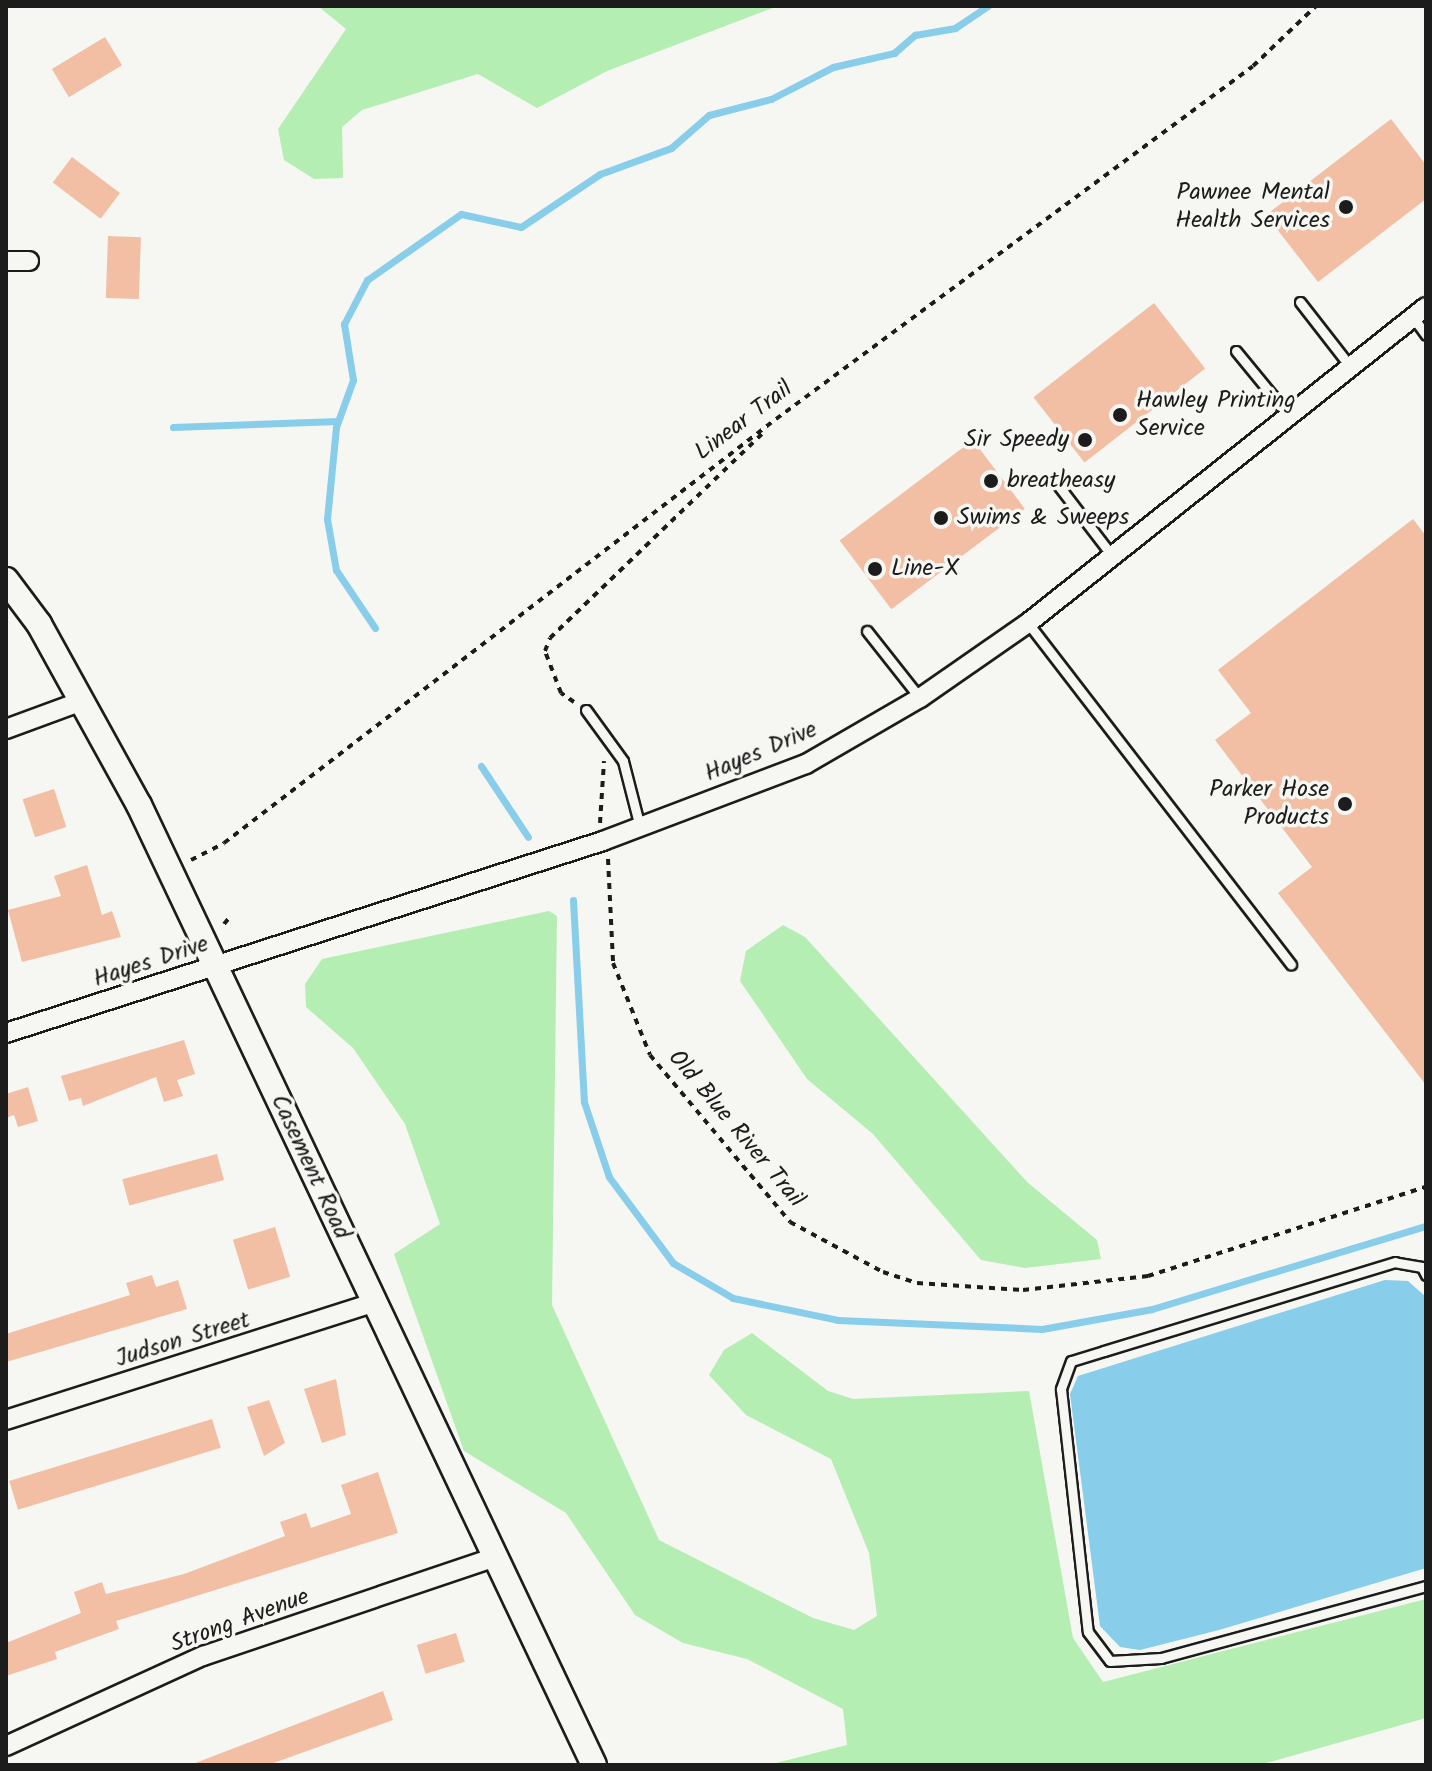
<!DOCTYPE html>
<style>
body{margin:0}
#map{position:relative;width:1432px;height:1771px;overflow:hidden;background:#f6f6f2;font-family:Kalam,sans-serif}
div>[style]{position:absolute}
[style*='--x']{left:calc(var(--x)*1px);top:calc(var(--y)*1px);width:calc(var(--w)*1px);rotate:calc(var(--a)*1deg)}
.green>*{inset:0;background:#b4eeb2}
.water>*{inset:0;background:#88cdea}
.stream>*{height:7px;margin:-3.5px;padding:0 3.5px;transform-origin:3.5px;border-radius:3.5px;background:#88cdea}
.building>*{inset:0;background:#f2bea4;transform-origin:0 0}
.path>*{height:4px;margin-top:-2px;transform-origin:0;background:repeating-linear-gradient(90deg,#1c1c1c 0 6px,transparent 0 12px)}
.roads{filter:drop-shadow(2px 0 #1c1c1c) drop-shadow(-2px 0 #1c1c1c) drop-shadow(0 2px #1c1c1c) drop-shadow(0 -2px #1c1c1c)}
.service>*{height:9px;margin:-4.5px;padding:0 4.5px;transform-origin:4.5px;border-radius:4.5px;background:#f6f6f2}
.minor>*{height:18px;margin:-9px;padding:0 9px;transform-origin:9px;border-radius:9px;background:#f6f6f2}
.tertiary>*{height:24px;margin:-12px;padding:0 12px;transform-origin:12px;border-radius:12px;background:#f6f6f2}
.dots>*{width:22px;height:22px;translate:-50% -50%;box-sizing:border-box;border:4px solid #f6f6f2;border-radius:50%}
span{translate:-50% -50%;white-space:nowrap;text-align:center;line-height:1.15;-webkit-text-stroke:7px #f6f6f2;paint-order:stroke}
.poi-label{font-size:24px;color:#1c1c1c}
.right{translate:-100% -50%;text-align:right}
.left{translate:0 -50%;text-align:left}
.street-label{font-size:24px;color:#1c1c1c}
.frame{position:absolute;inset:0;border:8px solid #1c1c1c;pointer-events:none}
</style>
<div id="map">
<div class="green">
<div style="clip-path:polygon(318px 6px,778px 6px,607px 71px,537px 108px,478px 74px,362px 110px,342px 127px,343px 178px,314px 179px,284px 160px,278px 129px,346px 29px)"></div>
<div style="clip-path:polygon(549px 911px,557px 916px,552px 1305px,659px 1540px,813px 1618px,854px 1630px,877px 1616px,869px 1553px,831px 1459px,746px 1415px,709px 1375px,724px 1350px,752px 1333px,828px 1391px,853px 1399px,1029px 1391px,1073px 1638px,1103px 1682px,1426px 1599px,1426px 1718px,1259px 1765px,768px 1765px,847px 1745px,843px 1709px,747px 1659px,683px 1643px,635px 1615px,566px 1513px,464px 1451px,394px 1254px,440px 1224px,405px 1124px,353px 1048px,306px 1007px,305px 984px,322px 959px)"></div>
<div style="clip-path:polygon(783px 925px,805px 937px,1027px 1182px,1097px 1240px,1101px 1259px,1025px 1268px,981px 1260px,873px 1134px,807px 1079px,740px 981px,746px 951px)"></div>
</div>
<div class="water">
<div style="clip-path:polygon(1385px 1280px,1408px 1281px,1426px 1297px,1426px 1568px,1219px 1630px,1140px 1650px,1120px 1647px,1100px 1626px,1070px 1394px,1078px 1376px)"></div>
</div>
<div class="stream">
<div style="--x:173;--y:427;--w:165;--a:-2.1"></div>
<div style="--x:375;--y:628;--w:70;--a:-123.9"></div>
<div style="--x:336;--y:570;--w:52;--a:-100"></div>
<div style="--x:327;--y:519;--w:92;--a:-84.4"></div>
<div style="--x:336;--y:427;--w:50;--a:-70.1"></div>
<div style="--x:353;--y:380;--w:57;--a:-99.1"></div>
<div style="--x:344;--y:324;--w:50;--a:-62.4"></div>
<div style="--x:367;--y:280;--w:115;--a:-35.1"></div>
<div style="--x:461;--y:214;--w:61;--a:12.2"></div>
<div style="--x:521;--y:227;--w:95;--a:-33.9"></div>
<div style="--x:600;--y:174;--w:76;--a:-20.1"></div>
<div style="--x:671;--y:148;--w:50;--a:-41"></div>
<div style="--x:709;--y:115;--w:64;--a:-14.5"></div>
<div style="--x:771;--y:99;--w:70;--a:-27.3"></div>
<div style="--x:833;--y:67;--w:63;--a:-12.9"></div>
<div style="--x:894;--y:53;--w:28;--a:-41"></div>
<div style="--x:915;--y:35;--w:41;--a:-9.9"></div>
<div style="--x:955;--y:28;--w:40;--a:-34"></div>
<div style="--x:481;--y:766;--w:85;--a:56.5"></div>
<div style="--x:573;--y:900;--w:202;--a:86.9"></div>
<div style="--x:584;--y:1102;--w:79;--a:71.6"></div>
<div style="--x:609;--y:1177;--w:107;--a:53.3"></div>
<div style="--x:673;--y:1263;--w:69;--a:30.3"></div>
<div style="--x:733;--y:1298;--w:107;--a:11.8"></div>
<div style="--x:838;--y:1320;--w:204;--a:2.5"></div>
<div style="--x:1042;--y:1329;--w:112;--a:-10.3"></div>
<div style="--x:1152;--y:1309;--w:286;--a:-16.9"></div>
</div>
<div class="building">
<div style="left:105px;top:37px;width:33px;height:62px;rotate:59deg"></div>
<div style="clip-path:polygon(1391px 119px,1426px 165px,1426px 199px,1318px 282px,1266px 215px)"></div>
<div style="left:72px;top:157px;width:60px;height:32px;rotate:37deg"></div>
<div style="left:108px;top:236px;width:33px;height:62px;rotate:2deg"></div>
<div style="left:1154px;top:303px;width:83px;height:153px;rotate:52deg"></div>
<div style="left:973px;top:440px;width:86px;height:167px;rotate:53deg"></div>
<div style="clip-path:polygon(1413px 519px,1426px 536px,1426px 1085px,1278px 893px,1312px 867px,1215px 740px,1251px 713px,1218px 670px)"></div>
<div style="left:54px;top:789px;width:40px;height:33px;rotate:72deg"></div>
<div style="clip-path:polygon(87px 865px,102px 915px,112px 911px,121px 937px,22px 962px,8px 910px,61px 896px,54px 876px)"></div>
<div style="clip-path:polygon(184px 1040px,195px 1074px,177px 1080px,183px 1096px,164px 1102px,156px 1077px,83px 1106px,81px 1098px,69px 1101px,61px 1076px)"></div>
<div style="clip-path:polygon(28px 1087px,38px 1121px,18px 1127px,14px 1115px,6px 1118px,6px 1094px)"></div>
<div style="left:217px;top:1154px;width:27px;height:98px;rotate:75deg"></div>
<div style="left:275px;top:1227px;width:52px;height:44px;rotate:73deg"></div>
<div style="clip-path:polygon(152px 1275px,156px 1287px,178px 1280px,187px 1309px,6px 1362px,6px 1334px,130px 1295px,126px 1283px)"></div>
<div style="clip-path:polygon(336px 1379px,346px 1435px,322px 1443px,304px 1389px)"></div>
<div style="clip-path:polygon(269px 1400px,285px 1443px,264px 1456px,247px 1407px)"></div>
<div style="left:212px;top:1419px;width:30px;height:212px;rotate:73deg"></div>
<div style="clip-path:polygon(378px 1472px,398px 1533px,116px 1621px,119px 1629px,55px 1652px,57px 1659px,6px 1676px,6px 1643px,81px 1613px,74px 1592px,102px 1582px,106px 1594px,184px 1574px,285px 1536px,280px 1522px,306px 1513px,311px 1528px,351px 1514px,341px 1485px)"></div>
<div style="left:456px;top:1633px;width:30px;height:41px;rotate:73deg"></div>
<div style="clip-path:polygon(383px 1691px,393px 1720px,268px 1765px,190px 1765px)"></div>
</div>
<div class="path">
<div style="--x:574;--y:702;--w:16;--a:-145"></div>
<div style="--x:561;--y:693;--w:45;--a:-110.9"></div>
<div style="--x:545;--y:651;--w:14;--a:-69"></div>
<div style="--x:550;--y:638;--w:300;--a:-43.9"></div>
<div style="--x:600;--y:823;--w:62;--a:-86.3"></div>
<div style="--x:608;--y:859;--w:104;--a:87.2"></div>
<div style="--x:613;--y:963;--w:99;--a:68.1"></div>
<div style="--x:650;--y:1055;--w:218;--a:50"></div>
<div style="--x:790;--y:1222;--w:106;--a:28.3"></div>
<div style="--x:883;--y:1272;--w:36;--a:18"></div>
<div style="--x:917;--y:1283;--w:106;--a:3.8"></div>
<div style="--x:1023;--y:1290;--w:126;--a:-6.4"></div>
<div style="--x:1148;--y:1276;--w:292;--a:-17.8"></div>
<div style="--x:191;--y:860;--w:37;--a:-27"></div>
<div style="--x:224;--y:843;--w:696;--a:-37.53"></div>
<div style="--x:776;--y:419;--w:593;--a:-36.5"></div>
<div style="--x:1253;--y:66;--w:87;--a:-43.6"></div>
<div style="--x:224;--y:924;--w:8;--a:-50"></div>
<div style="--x:165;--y:957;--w:9;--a:-18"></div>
</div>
<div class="roads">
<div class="service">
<div style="--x:1300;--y:302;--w:80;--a:52.1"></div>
<div style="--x:1413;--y:317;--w:22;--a:54"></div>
<div style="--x:1236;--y:351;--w:80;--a:50.6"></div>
<div style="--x:1058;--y:485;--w:91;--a:52.6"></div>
<div style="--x:1028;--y:623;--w:431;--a:52.4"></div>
<div style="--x:867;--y:631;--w:85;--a:51.7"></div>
<div style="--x:586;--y:710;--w:63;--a:54"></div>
<div style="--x:623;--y:761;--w:68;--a:75.6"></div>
<div style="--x:1426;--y:1275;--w:9;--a:-117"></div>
<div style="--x:1422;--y:1267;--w:27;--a:-170"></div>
<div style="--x:1395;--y:1262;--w:304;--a:163"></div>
<div style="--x:1104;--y:1351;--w:34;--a:163"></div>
<div style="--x:1071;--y:1361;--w:30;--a:110"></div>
<div style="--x:1061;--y:1389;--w:244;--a:83.7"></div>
<div style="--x:1088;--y:1632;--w:36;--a:53"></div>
<div style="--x:1110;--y:1661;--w:51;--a:-3.4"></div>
<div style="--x:1161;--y:1658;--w:275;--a:-15.2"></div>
</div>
<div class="minor">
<div style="--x:6;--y:261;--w:23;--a:0"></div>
<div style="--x:6;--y:729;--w:81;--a:-20.2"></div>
<div style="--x:6;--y:1033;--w:627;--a:-17.83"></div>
<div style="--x:603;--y:841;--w:217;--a:-20.8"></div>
<div style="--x:806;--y:764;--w:132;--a:-30.1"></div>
<div style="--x:920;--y:698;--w:131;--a:-34.8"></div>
<div style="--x:1028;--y:623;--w:508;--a:-38.45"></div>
<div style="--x:6;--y:1420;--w:384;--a:-17.7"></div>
<div style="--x:6;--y:1746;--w:217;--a:-24.6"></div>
<div style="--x:203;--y:1656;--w:309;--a:-18.7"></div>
</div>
<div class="tertiary">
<div style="--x:6;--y:580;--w:55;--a:53.1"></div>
<div style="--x:39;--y:624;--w:207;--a:61.1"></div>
<div style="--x:139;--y:805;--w:1062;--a:64.64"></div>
</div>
</div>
<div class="dots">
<div style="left:1346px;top:207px;background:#1c1c1c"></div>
<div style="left:1120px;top:415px;background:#1c1c1c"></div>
<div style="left:1085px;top:440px;background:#1c1c1c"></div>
<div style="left:991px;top:481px;background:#1c1c1c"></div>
<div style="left:941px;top:518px;background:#1c1c1c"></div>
<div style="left:875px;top:569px;background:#1c1c1c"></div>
<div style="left:1345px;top:804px;background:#1c1c1c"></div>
</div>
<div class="poi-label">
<span class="right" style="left:1330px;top:207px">Pawnee Mental<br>Health Services</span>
<span class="left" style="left:1136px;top:415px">Hawley Printing<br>Service</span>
<span class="right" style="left:1069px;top:440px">Sir Speedy</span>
<span class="left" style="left:1007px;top:481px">breatheasy</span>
<span class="left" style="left:957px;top:518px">Swims &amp; Sweeps</span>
<span class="left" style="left:891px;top:569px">Line-X</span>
<span class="right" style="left:1329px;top:804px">Parker Hose<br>Products</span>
</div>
<div class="street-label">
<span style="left:744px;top:421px;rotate:-37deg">Linear Trail</span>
<span style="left:761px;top:752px;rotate:-23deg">Hayes Drive</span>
<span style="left:151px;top:962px;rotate:-18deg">Hayes Drive</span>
<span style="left:736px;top:1129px;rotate:50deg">Old Blue River Trail</span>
<span style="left:310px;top:1167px;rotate:65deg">Casement Road</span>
<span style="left:183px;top:1340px;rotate:-17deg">Judson Street</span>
<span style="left:240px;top:1621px;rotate:-20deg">Strong Avenue</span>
</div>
<div class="frame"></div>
</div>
